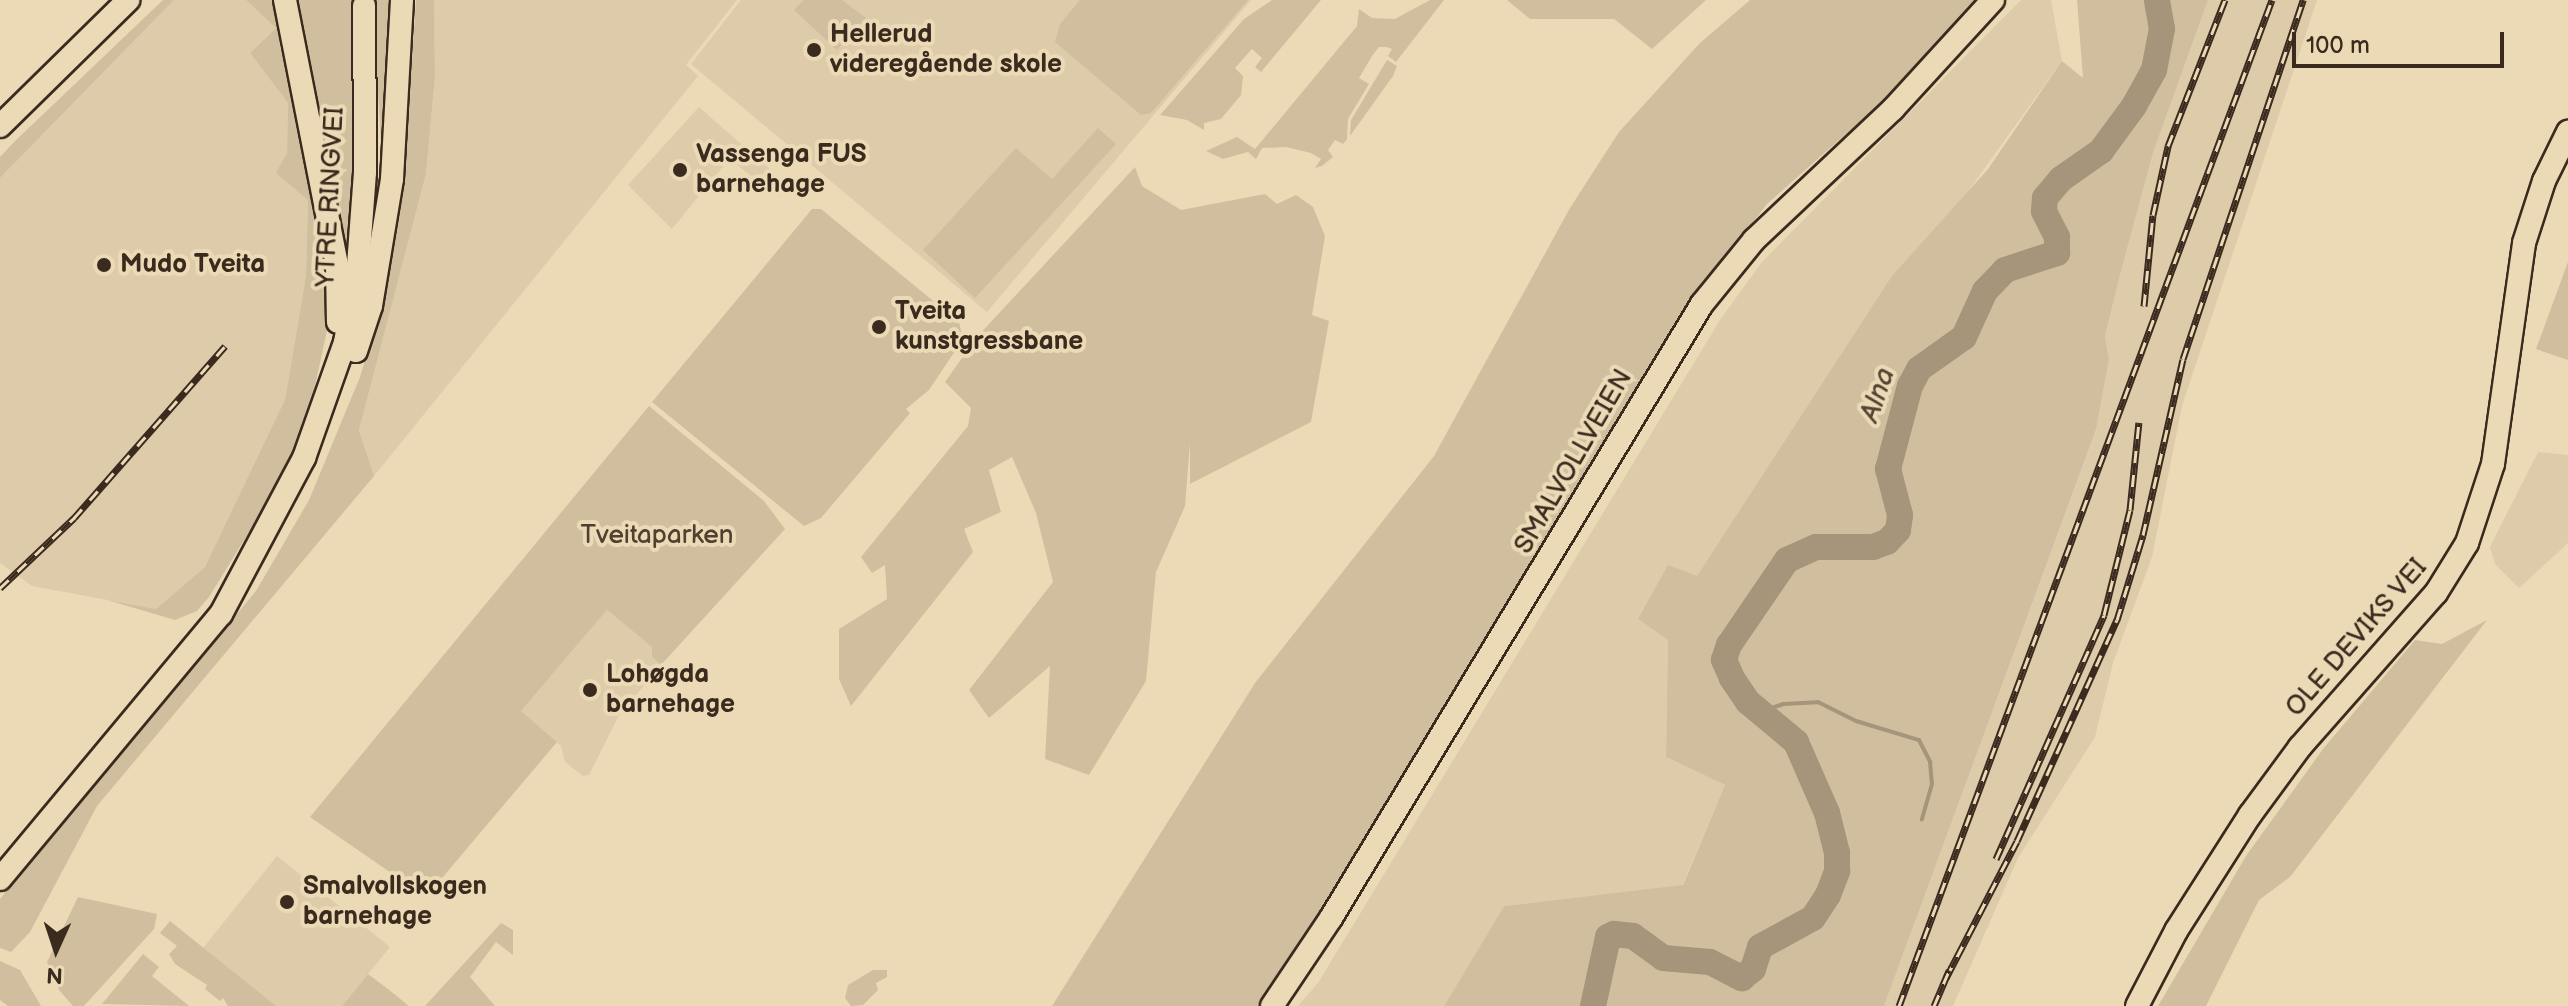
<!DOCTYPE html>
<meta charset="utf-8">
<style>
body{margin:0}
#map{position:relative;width:2568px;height:1006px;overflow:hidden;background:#ecdab7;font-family:"Balsamiq Sans",sans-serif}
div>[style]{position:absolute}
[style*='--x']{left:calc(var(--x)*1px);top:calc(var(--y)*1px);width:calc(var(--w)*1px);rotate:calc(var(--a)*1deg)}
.built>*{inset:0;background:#ddcbaa}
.green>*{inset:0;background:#d0be9e}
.stream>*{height:4px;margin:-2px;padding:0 2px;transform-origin:2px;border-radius:2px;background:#a6947b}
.river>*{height:26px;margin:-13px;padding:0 13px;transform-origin:13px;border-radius:13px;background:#a6947b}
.roads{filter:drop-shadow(2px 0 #3b2a1e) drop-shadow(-2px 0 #3b2a1e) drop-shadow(0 2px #3b2a1e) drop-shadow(0 -2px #3b2a1e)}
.secondary>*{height:22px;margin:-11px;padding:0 11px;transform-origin:11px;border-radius:11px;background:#ecdab7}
.rail>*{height:7px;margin-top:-3.5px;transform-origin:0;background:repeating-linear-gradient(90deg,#ecdab7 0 12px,#3b2a1e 0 24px);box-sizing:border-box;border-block:2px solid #3b2a1e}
.dots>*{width:22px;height:22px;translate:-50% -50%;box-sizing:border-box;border:4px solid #ecdab7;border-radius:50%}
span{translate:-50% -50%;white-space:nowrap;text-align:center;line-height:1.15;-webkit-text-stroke:8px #ecdab7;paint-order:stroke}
.poi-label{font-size:26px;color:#3b2a1e;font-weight:700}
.left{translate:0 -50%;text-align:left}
.street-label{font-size:26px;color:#3b2a1e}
.park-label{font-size:26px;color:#514031}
.water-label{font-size:28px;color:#564435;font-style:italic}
.north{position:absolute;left:16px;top:910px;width:80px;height:80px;-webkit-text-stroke:6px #ecdab7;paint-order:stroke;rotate:183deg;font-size:22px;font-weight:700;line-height:32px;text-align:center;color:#3b2a1e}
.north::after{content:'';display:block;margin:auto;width:28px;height:36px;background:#3b2a1e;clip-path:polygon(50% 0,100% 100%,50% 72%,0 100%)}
.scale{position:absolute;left:2292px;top:32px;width:212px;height:36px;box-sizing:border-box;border:4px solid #3b2a1e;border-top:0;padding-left:10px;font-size:24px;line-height:28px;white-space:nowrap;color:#3b2a1e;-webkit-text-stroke:6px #ecdab7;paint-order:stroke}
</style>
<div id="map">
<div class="built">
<div style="clip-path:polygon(174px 0,246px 0,276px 28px,250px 53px,288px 103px,287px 153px,295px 184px,308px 200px,306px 276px,285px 400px,256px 467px,205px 567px,156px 609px,32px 586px,0 563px,0 178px)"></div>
<div style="clip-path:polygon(434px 0,737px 0,686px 65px,698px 76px,374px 476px,359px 430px,426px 174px,435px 76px)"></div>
<div style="clip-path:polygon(741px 0,1251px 0,987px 312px,691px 64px)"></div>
<div style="clip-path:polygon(2021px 0,2051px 0,2062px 61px,1764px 474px,1697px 576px,1638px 619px,1668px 640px,1666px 757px,1725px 785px,1682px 886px,1504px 906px,1444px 1006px,1298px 1006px,1318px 983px,1720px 320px,1761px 263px)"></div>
<div style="clip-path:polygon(2208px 0,2317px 0,2182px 406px,2152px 557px,2113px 663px,2095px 737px,2018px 858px,1953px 1006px,1884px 1006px,2096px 431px,2109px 360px,2105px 336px,2120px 275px,2153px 153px)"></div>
<div style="clip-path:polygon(699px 107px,788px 185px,779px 197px,729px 159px,672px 229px,628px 185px)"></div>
<div style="clip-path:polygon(2538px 452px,2568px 455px,2568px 543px,2519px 588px,2495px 564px,2490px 547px)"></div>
<div style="clip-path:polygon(607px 610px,652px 647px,652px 657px,661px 665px,618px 717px,589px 775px,583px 776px,565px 762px,561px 746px,521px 711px)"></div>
<div style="clip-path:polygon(277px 856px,390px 947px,342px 1006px,275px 1006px,203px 948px)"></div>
</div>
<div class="green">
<div style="clip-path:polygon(163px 0,174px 0,0 178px,0 157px,14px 142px)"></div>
<div style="clip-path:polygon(246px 0,278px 0,280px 47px,302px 117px,323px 244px,328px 326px,307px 423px,286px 472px,209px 597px,197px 611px,175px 620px,107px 600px,156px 609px,205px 567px,285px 400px,306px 276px,308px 200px,276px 173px,287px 153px,288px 103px,250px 53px,276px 28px)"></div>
<div style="clip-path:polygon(294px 0,354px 0,357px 94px,349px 299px)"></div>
<div style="clip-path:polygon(372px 0,393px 0,382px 164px,375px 35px)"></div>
<div style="clip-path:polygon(416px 0,434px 0,435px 76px,426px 174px,359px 430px,374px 476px,97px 806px,30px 932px,11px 952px,0 948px,0 899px,256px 591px,309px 500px,360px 377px,382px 304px,403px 194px)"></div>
<div style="clip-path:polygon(804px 0,842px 0,866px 18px,837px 50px,794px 10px)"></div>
<div style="clip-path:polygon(1080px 0,1248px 0,1151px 113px,1141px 115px,1055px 42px,1060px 24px)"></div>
<div style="clip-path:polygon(1272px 0,1321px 0,1261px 72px,1255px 67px,1262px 58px,1252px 49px,1235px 68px,1243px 76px,1241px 95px,1221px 119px,1204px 123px,1204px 130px,1187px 120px,1160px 115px,1244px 19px)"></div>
<div style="clip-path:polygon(1430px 0,1444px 0,1396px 62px,1388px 56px,1392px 49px,1387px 47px,1379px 47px,1372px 56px,1359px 78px,1369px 84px,1348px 119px,1347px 139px,1343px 144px,1335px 140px,1328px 150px,1333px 157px,1322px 166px,1315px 168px,1321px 159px,1311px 153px,1286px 147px,1262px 148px,1256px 159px,1248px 152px,1223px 159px,1206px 151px,1237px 137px,1255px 149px,1357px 26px,1359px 9px,1372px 18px,1395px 19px)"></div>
<div style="clip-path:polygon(1507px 0,1706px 0,1652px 49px,1614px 19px,1530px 19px)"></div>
<div style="clip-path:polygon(1750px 0,1980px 0,1893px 92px,1767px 204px,1683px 313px,1270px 1006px,1052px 1006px,1255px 683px,1434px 456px,1570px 208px,1619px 132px,1700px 43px)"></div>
<div style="clip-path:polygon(2077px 0,2208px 0,2153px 153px,2120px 275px,2105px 336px,2109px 360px,2096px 430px,1884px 1006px,1444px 1006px,1504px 906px,1683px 885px,1725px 785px,1666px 757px,1668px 640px,1638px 619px,1668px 565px,1697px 576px,1892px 276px,1988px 169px,2062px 61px,2083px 78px)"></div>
<div style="clip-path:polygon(1387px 60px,1397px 66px,1393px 76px,1350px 136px,1351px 120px)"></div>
<div style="clip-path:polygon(1098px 128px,1116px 144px,975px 298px,923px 250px,1016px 148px,1052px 179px)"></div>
<div style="clip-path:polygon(1135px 167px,1142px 186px,1181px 210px,1265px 194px,1277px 204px,1296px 195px,1313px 207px,1325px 236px,1312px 315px,1329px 321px,1311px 422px,1190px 484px,1190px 443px,1185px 506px,1156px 572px,1146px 681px,1089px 775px,1045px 759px,1050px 666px,989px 718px,969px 690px,1053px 582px,1036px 513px,1012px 457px,989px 470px,1001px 512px,964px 529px,973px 552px,851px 706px,839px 679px,839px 629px,887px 599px,885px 565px,872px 573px,861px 557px,968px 426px,971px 408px,945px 382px,976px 338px)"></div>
<div style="clip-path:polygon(812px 209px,821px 209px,959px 322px,963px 339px,929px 390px,906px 409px,910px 413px,821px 518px,804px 526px,652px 402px)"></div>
<div style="clip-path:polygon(2568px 262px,2568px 360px,2536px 349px)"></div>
<div style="clip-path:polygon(649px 406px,764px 501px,785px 529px,661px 665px,652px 657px,652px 647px,607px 610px,521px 711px,557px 742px,426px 897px,310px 817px)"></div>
<div style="clip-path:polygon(2487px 620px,2290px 877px,2259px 900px,2206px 1006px,2158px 1006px,2246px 856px,2323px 749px,2415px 640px,2442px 644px)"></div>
<div style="clip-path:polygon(78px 897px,157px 914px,154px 929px,84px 1006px,73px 1006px,59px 990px,47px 962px)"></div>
<div style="clip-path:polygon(170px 921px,276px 1006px,228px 1006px,223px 998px,220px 1001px,205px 989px,207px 985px,175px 964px,169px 954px,177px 946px,160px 933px)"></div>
<div style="clip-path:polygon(501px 923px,513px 930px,513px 955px,496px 942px,470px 977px,495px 1006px,425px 1006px)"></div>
<div style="clip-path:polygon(143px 954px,159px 967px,152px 976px,189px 1006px,102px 1004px)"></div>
<div style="clip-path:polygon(0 961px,20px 970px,41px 1006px,8px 1006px,0 1000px)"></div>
<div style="clip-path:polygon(873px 970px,887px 970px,887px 977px,876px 983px,878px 990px,863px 1005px,851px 1006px,845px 998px,848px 985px)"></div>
<div style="clip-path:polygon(368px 974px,388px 989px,409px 1006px,342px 1006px)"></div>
</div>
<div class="stream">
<div style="--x:1759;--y:712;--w:25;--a:-18"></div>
<div style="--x:1783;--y:704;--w:35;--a:-3"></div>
<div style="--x:1818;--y:702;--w:42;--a:26.6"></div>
<div style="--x:1856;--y:721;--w:66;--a:16.8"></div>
<div style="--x:1919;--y:740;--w:25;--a:63"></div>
<div style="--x:1930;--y:762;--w:22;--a:85"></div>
<div style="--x:1932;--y:784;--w:37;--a:106"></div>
</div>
<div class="river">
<div style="--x:1593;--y:1006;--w:71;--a:-77.7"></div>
<div style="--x:1608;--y:937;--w:7;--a:-27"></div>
<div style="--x:1614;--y:934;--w:19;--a:6"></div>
<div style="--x:1633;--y:936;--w:37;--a:36"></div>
<div style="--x:1663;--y:958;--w:47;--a:4.9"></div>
<div style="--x:1710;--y:962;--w:36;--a:27"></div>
<div style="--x:1742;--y:978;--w:14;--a:-39"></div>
<div style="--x:1753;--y:969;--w:23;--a:-72"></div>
<div style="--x:1760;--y:947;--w:60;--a:-28.7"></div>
<div style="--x:1813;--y:918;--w:27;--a:-57"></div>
<div style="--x:1828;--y:895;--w:26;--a:-69"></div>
<div style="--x:1837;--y:871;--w:18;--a:-90"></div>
<div style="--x:1837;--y:853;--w:41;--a:-104"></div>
<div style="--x:1827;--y:813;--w:77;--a:-113.6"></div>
<div style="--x:1796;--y:742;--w:62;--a:-140.2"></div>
<div style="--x:1748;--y:702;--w:29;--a:-124"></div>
<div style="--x:1732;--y:678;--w:20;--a:-114"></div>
<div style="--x:1724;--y:660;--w:16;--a:-72"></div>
<div style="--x:1729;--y:645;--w:103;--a:-55.7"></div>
<div style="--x:1787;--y:560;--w:32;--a:-24"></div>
<div style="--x:1816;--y:547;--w:57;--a:0"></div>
<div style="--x:1873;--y:547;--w:15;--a:-20"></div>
<div style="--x:1887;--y:542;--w:16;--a:-47"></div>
<div style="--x:1898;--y:530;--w:15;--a:-82"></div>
<div style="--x:1900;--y:515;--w:48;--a:-104.6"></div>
<div style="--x:1888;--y:469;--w:86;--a:-75.2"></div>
<div style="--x:1910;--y:386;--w:19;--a:-62"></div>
<div style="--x:1919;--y:369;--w:55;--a:-35.4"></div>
<div style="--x:1964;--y:337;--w:51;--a:-65.5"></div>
<div style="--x:1985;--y:291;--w:29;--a:-46"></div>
<div style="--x:2005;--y:270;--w:55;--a:-18.1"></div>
<div style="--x:2057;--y:253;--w:16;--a:-90"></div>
<div style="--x:2057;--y:237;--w:29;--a:-117"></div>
<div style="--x:2044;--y:211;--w:13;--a:-86"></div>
<div style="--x:2045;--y:198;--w:25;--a:-50"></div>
<div style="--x:2061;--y:179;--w:49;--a:-35"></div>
<div style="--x:2101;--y:151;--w:56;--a:-53.7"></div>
<div style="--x:2134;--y:106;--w:41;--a:-60.9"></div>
<div style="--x:2154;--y:70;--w:42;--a:-79"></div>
<div style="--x:2162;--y:29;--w:29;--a:-100"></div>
</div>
<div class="roads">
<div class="secondary">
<div style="--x:285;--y:0;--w:271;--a:78.9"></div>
<div style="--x:337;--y:266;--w:56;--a:89"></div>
<div style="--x:0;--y:126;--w:180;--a:-44.5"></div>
<div style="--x:356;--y:351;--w:47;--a:-71.6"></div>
<div style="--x:371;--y:306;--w:129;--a:-80.6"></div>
<div style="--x:392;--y:179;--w:179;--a:-86.8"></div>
<div style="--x:0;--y:879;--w:345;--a:-50.2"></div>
<div style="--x:221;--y:614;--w:177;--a:-62"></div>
<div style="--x:304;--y:458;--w:123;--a:-70.5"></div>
<div style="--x:345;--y:342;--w:64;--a:-79.2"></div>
<div style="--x:357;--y:279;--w:107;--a:-85.7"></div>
<div style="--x:365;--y:172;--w:166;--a:-90.3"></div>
<div style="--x:1272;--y:1006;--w:106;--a:-56.2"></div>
<div style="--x:1331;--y:918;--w:717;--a:-58.86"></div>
<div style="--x:1702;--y:304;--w:82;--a:-50.9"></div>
<div style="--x:1754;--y:240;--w:191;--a:-43.3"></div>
<div style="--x:1893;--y:109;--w:148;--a:-47.5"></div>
<div style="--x:2137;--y:1006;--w:85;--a:-62.5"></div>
<div style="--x:2176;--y:931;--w:138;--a:-57.5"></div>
<div style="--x:2250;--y:815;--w:84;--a:-53.7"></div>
<div style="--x:2300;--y:747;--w:205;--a:-48.6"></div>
<div style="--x:2436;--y:593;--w:59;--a:-58.2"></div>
<div style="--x:2467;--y:543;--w:83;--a:-71.8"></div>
<div style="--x:2493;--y:464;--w:223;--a:-82"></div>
<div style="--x:2524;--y:243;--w:65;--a:-72.1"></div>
<div style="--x:2544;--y:181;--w:55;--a:-63.9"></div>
</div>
</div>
<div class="rail">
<div style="--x:2144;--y:306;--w:91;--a:-84.4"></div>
<div style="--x:2153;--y:215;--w:71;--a:-77.7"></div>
<div style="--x:2168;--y:146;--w:157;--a:-68.7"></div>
<div style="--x:0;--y:588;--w:102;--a:-43.4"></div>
<div style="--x:74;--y:518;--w:229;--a:-48.7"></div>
<div style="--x:1996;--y:859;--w:267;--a:-66.1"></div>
<div style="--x:2104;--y:615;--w:108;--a:-76.1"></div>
<div style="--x:2130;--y:510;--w:88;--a:-84.2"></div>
<div style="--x:1946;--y:978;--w:154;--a:-62.6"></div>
<div style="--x:2017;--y:841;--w:243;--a:-65.7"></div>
<div style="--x:2117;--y:620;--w:89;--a:-73"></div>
<div style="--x:2143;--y:535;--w:180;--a:-77.2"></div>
<div style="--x:2183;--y:359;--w:379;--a:-71.5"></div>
<div style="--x:1899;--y:1006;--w:1073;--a:-69.66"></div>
<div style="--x:1934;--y:1006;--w:39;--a:-67"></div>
</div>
<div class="dots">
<div style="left:814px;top:50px;background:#3b2a1e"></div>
<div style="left:680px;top:170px;background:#3b2a1e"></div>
<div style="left:104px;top:265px;background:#3b2a1e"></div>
<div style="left:879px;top:327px;background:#3b2a1e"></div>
<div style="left:590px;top:690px;background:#3b2a1e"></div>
<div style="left:287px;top:902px;background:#3b2a1e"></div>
</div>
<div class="poi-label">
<span class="left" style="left:830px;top:50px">Hellerud<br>videregående skole</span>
<span class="left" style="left:696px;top:170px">Vassenga FUS<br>barnehage</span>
<span class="left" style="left:120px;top:265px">Mudo Tveita</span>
<span class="left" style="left:895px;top:327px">Tveita<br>kunstgressbane</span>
<span class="left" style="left:606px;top:690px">Lohøgda<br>barnehage</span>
<span class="left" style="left:303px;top:902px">Smalvollskogen<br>barnehage</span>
</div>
<div class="street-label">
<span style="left:331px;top:197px;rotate:-87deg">YTRE RINGVEI</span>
<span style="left:1574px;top:462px;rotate:-60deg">SMALVOLLVEIEN</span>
<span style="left:2357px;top:638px;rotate:-49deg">OLE DEVIKS VEI</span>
</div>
<div class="park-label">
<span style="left:657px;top:536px">Tveitaparken</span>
</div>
<div class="water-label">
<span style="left:1878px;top:395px;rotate:-71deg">Alna</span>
</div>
<div class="north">N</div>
<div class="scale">100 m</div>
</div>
